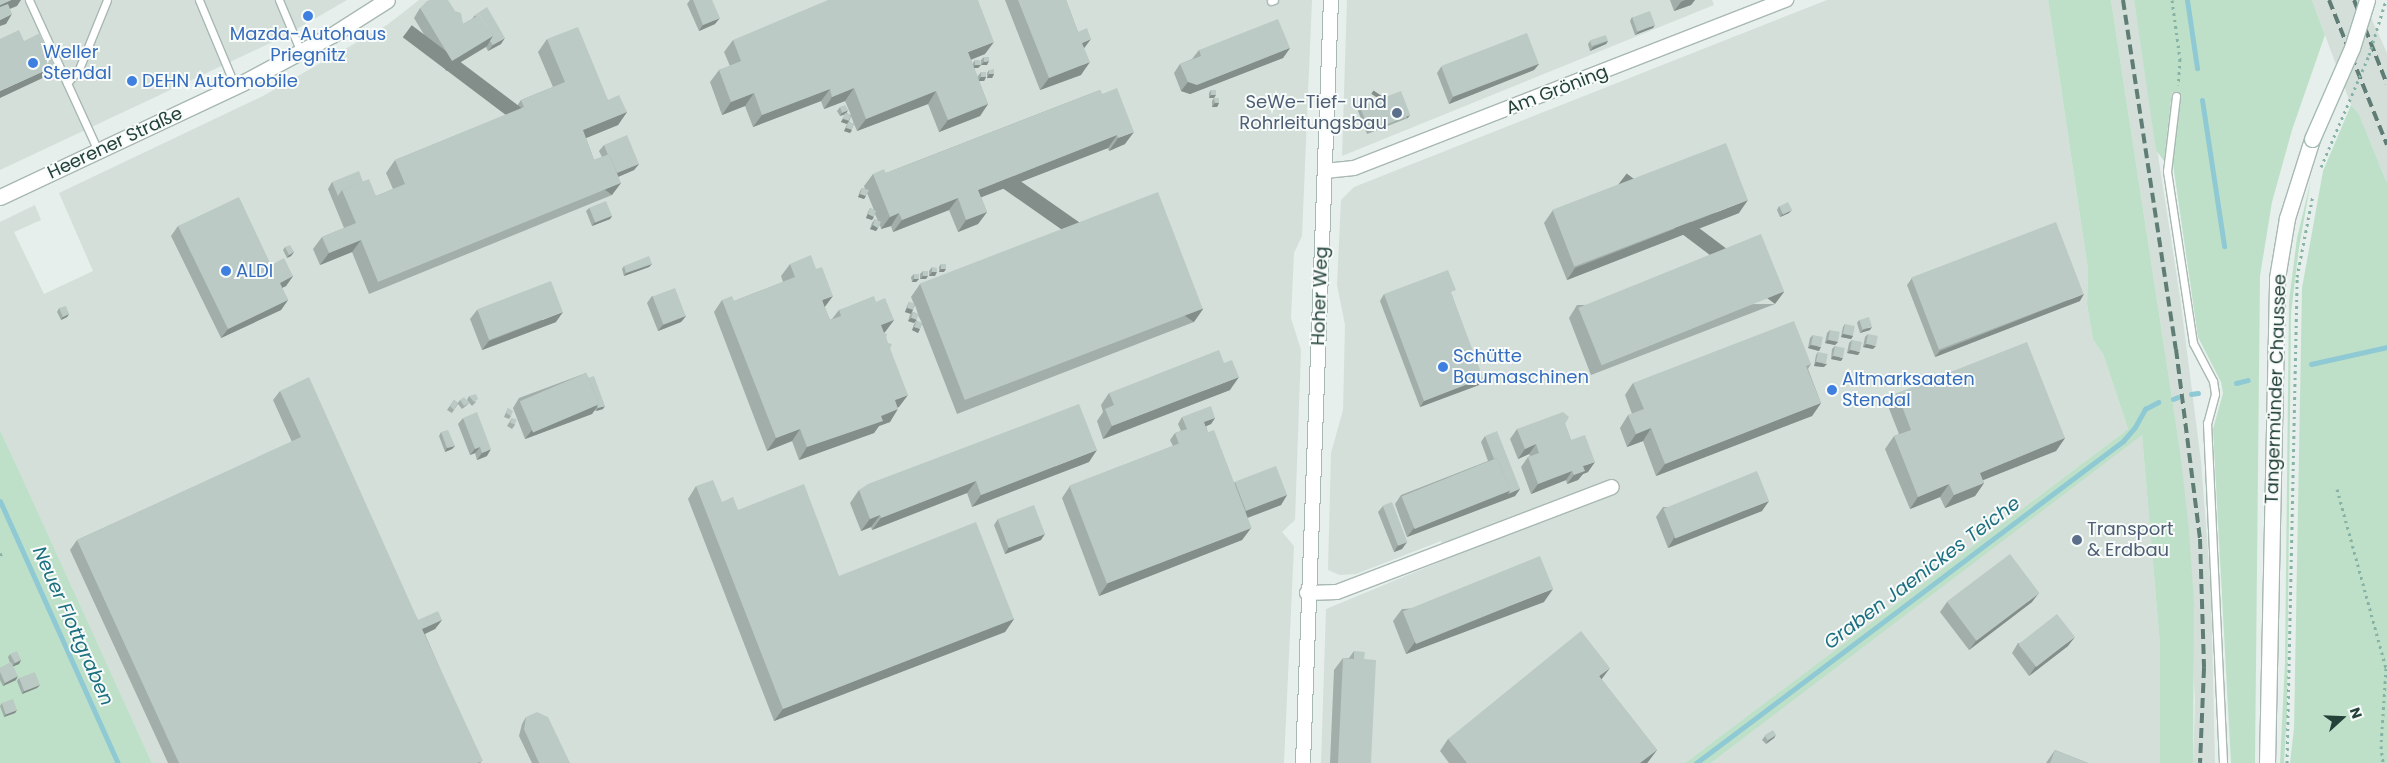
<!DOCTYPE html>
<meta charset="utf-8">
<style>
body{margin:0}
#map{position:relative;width:2387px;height:763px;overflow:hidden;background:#e6efeb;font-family:Poppins,sans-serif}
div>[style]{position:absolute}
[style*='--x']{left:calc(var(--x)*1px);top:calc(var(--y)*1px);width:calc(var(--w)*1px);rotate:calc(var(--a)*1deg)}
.built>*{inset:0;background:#d4dfda}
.green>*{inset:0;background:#bfe0c8}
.stream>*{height:5px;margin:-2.5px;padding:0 2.5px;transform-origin:2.5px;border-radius:2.5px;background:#8ec9d4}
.path>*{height:3px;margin-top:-1.5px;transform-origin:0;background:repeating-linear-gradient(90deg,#86b3a5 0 2.5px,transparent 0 6.5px)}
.roads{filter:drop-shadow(1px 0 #a8b8b2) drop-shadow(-1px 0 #a8b8b2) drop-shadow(0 1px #a8b8b2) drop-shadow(0 -1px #a8b8b2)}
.service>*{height:7px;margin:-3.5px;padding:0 3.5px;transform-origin:3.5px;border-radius:3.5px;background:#fff}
.minor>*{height:14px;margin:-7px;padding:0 7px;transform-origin:7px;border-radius:7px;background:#fff}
.secondary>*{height:15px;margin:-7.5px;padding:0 7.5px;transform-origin:7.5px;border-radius:7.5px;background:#fff}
.rail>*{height:4px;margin-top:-2px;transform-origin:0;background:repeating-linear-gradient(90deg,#5f7d75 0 10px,transparent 0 15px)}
.path-bridge>*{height:3px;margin-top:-1.5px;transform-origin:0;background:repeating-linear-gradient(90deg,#86b3a5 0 2.5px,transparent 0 6.5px)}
.bridges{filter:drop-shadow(1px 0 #a4bbb3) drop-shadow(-1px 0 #a4bbb3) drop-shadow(0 1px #a4bbb3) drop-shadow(0 -1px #a4bbb3)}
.secondary-bridge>*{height:15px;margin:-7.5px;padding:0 7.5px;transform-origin:7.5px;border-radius:7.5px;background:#fff}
.wall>*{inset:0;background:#a1aea9}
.shaded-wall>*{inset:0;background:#838d89;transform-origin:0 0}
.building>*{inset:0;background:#bbcac4;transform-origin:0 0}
.dots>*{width:14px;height:14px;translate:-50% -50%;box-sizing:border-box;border:2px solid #f7fbf9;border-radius:50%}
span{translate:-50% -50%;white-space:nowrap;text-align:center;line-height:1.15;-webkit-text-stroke:4px #f7fbf9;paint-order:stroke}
.shop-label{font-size:18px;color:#366cbe}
.left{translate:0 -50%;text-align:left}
.street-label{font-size:18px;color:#24423a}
.service-label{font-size:18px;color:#4e5e75}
.right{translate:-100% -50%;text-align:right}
.water-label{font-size:19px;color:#1c6f80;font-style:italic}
.north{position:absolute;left:2317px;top:693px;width:50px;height:50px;-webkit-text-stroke:4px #f7fbf9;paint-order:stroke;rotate:70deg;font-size:14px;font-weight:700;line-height:20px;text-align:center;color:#24423a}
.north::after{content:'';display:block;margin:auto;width:18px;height:22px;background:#24423a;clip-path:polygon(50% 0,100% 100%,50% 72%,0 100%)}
</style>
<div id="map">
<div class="built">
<div style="clip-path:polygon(0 0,347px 0,283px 37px,0 170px)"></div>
<div style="clip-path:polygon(419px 0,1312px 0,1302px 236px,1294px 253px,1291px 318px,1301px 350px,1295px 520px,1282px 532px,1294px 546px,1284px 763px,152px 763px,0 430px,0 222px,35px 205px,41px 220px,14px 232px,44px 294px,93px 271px,59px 193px,263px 96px,387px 25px)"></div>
<div style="clip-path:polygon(1347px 0,1712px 0,1714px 5px,1342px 156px)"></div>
<div style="clip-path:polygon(1827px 0,2048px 0,2088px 270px,2087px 304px,2093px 340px,2103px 354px,2128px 429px,1685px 763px,1321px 763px,1326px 609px,1449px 558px,1441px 541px,1356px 574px,1340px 575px,1328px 570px,1331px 453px,1343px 410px,1345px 325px,1337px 285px,1341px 200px,1354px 187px)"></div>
<div style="clip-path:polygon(2111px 0,2134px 0,2180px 297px,2201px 461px,2211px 591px,2215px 763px,2193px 763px,2195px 701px,2180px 450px)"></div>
<div style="clip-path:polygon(2312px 0,2363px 0,2387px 53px,2387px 183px,2359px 114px,2351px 105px)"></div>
<div style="clip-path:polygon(2142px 434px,2160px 645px,2160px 763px,1711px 763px)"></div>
</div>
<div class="green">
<div style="clip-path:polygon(2048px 0,2111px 0,2180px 450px,2189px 530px,2194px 603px,2193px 763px,2160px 763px,2160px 645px,2142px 435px,1711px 763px,1685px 763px,2128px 429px,2103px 354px,2093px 340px,2087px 304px,2088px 270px)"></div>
<div style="clip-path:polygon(2134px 0,2312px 0,2325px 35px,2292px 130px,2272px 202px,2260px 276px,2255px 763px,2231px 763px,2213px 429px,2223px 393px,2221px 382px,2198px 337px,2172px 157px,2181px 96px,2172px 92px,2164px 161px,2156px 150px)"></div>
<div style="clip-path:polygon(2351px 105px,2359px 114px,2387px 183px,2387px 763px,2290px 763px,2294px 728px,2302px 288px,2323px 171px)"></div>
<div style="clip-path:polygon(2311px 180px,2299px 248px,2291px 313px,2287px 712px,2284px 763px,2280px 763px,2285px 662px,2289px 301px,2297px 238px)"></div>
<div style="clip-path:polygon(0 430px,19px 471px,152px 763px,0 763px)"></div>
</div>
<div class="stream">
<div style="--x:2187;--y:0;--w:69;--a:81.6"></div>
<div style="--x:2202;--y:100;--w:148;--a:81.4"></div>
<div style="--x:2311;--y:364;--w:78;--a:-12.6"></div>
<div style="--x:2236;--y:383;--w:12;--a:-14"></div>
<div style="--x:2191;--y:394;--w:7;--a:-8"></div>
<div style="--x:2173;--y:399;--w:5;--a:-22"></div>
<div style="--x:0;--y:501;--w:287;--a:65.8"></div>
<div style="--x:1696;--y:763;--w:535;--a:-37.02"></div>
<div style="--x:2123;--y:441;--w:18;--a:-49"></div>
<div style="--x:2135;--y:427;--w:21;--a:-61"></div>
<div style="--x:2145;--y:409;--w:15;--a:-28"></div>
</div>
<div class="path">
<div style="--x:2172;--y:0;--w:60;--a:82.3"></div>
<div style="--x:2180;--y:59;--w:26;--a:94"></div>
<div style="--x:2337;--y:489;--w:186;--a:74.7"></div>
<div style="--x:2386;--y:668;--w:78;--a:93.7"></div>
<div style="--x:2381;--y:746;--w:17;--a:83"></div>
<div style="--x:0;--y:555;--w:4;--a:-34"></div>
<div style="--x:2287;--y:763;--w:486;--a:-88.8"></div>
<div style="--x:2297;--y:277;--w:84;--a:-79"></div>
</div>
<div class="roads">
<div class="service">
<div style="--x:29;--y:0;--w:166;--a:65.4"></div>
<div style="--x:199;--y:0;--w:93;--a:67.3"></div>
<div style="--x:279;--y:0;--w:56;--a:67.1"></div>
<div style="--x:1271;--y:1;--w:3;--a:-18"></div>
<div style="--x:67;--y:83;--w:18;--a:-49"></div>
<div style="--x:79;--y:69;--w:74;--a:-67.9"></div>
<div style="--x:2176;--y:96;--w:76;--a:96.8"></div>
<div style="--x:2167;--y:171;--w:174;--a:81.4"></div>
<div style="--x:2193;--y:343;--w:43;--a:62.2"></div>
<div style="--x:2213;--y:381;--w:13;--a:81"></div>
<div style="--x:2215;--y:394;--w:30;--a:105"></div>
<div style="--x:2207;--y:423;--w:340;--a:87.3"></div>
</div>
<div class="minor">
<div style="--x:1325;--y:171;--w:29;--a:-6"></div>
<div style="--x:1354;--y:168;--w:464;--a:-21.3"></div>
<div style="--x:1307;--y:593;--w:30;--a:-2"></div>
<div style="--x:1337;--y:592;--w:294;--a:-20.9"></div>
<div style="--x:1303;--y:763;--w:764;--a:-87.9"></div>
</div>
<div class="secondary">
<div style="--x:0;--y:197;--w:268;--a:-25.2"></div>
<div style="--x:242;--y:83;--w:102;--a:-28.1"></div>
<div style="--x:332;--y:35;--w:65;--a:-32.5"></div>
<div style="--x:2267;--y:763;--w:485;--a:-88.8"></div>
<div style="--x:2277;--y:278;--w:61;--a:-80.5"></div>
<div style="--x:2287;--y:218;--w:83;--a:-72.4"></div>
</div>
</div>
<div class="rail">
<div style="--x:2123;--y:0;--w:353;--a:81.4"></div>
<div style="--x:2176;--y:349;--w:192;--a:82.8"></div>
<div style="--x:2200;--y:539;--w:129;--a:88.2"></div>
<div style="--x:2204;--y:668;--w:95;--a:92.4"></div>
<div style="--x:2329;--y:0;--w:156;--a:68.2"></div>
<div style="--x:2354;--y:0;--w:90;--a:68.6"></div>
</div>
<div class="path-bridge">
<div style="--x:2321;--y:167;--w:122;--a:-66.8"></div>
<div style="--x:2369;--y:55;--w:58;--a:-72.8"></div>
</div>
<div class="bridges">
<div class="secondary-bridge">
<div style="--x:2312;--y:139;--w:99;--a:-66.3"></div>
<div style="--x:2352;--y:48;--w:50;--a:-72.6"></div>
</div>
</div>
<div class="wall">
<div style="clip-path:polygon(690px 0,712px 0,715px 24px,699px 31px,687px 4px)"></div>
<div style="clip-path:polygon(1005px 0,1066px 0,1084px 48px,1081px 75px,1040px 90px)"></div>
<div style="clip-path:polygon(1670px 0,1695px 0,1691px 5px,1674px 11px)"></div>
<div style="clip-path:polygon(420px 8px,463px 24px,472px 19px,475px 15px,501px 44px,488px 51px,486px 47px,446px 71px,414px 18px)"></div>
<div style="clip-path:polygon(1632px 17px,1653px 28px,1635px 35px,1630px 21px)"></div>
<div style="clip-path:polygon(547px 39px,608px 100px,627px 112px,618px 125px,586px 138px,594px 160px,602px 157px,599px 151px,604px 145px,639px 164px,634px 170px,618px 177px,612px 195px,369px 294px,352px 252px,320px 265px,313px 249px,322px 237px,344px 228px,328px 189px,332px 182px,363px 182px,376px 196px,393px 189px,386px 173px,395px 160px,513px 112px,521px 100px,553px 87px,538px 52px)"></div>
<div style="clip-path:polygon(evenodd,733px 40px,985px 54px,971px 60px,973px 65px,973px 63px,975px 60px,981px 65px,978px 68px,974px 68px,978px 78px,978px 76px,981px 72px,986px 77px,984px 81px,979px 81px,988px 104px,980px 116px,939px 132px,928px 104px,857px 131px,854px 124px,850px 133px,844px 131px,847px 124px,841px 122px,845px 114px,840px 116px,837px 111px,840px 107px,846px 113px,851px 115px,845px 101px,824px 109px,821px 101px,753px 127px,745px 106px,722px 115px,710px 82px,719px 70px,730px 66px,724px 52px,733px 40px,851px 116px,854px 124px,849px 122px,851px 116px)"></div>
<div style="clip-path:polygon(1590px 41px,1608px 41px,1606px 44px,1590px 51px,1588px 44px)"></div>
<div style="clip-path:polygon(1290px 48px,1283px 58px,1190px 94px,1181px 91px,1174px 73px,1180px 64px,1192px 59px,1199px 50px)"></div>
<div style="clip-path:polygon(984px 57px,987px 65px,981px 65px,981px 60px)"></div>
<div style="clip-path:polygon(1539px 64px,1534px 70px,1449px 104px,1437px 73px,1441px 67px)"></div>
<div style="clip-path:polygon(989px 70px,994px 74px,992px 78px,987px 78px,987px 73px)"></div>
<div style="clip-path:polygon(1100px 90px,1125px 144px,1109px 151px,1108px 148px,981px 197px,987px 212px,978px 224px,958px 232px,949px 210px,893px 232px,891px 226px,881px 229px,880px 225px,876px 231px,870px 229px,872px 223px,875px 219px,878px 221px,875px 214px,872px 220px,866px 218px,868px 212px,870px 208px,874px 210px,867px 193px,864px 199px,858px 197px,860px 191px,862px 188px,865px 189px,864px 186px,873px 174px,886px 173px)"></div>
<div style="clip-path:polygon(1211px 90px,1214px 98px,1209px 98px,1209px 93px)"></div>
<div style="clip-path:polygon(1214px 98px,1219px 103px,1217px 107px,1212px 107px,1212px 101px)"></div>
<div style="clip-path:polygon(1360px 107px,1408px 118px,1367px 134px,1358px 111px)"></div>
<div style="clip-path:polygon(1779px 206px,1789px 213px,1780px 217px,1777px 210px)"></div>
<div style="clip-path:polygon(589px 208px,612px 216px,610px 219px,592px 226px,586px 211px)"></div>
<div style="clip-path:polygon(1553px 210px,1739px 213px,1567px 280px,1544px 223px)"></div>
<div style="clip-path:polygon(178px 226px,271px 265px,293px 276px,286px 286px,282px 288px,288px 300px,281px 310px,221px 338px,171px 236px)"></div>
<div style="clip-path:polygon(285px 247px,294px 252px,291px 256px,287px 258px,283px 250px)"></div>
<div style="clip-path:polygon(652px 264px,649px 267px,624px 276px,622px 269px,624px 266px)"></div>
<div style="clip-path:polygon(790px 264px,825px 308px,830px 320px,832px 319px,839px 310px,876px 302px,894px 320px,885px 332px,884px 333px,890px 349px,899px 407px,898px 407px,890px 422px,879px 426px,874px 433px,799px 460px,792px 441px,767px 451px,714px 312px,722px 300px,734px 301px,783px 282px,781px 276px)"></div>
<div style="clip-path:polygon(941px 264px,944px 272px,939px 272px,939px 267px)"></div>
<div style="clip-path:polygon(932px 267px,935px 276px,929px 276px,929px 271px)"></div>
<div style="clip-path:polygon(923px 271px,926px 279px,920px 279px,920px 274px)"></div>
<div style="clip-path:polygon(914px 274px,919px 279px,916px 282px,912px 282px,911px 277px)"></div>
<div style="clip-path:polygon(1912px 278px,2080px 301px,1935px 357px,1907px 285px)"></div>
<div style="clip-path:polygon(920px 284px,1203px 309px,1194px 322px,957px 414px,922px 324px,918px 333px,912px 330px,914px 324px,917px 321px,922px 323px,918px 315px,914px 323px,908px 321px,910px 315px,913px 312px,918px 314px,915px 305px,911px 314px,905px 312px,907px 306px,909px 302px,914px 304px,911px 297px)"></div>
<div style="clip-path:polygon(1384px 294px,1452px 295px,1479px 385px,1420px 407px,1380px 301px)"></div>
<div style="clip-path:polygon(652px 296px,686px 316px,681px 322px,658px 331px,647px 303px)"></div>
<div style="clip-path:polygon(1775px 304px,1591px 375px,1569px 318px,1577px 305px)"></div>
<div style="clip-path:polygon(59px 308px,69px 314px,67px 317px,61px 320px,57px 312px)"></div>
<div style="clip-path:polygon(477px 310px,556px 322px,482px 350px,470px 319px)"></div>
<div style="clip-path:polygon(1859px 320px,1870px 330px,1860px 333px,1857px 323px)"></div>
<div style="clip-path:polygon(1845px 324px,1853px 336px,1851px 339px,1841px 337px,1843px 327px)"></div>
<div style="clip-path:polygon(1830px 330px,1838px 342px,1835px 345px,1825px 343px,1827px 333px)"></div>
<div style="clip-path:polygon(1868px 334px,1873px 349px,1863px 347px,1865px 337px)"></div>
<div style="clip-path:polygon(1813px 335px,1819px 351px,1808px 348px,1810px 338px)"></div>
<div style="clip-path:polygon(1852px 340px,1858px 355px,1847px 353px,1849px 343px)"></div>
<div style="clip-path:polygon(1835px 346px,1841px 361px,1831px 359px,1832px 349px)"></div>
<div style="clip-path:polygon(1818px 352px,1824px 367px,1814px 366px,1816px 355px)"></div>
<div style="clip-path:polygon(1811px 364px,1808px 369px,1821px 403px,1812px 416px,1656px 476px,1643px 441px,1627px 447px,1620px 428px,1628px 415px,1632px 414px,1625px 395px,1633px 383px)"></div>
<div style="clip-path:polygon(586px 373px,603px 409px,596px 411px,595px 410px,592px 414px,525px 439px,513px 408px,519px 398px)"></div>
<div style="clip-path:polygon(1230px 390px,1103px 439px,1097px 421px,1103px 412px,1101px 405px,1109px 393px)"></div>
<div style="clip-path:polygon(280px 391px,418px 620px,442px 620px,435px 629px,425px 634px,481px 763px,168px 763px,70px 550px,77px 540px,292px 442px,273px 400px)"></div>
<div style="clip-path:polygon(1897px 393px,2065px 438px,2056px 451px,1983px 480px,1984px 483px,1975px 496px,1945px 508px,1940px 497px,1910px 509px,1885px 449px,1894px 436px,1899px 434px,1888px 406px)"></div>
<div style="clip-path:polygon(469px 396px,476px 402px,472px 406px,467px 400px)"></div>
<div style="clip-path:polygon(454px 400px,458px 403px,460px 400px,469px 403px,466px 406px,462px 409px,458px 404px,452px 413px,447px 410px)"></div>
<div style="clip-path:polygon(508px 408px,511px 416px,509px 419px,504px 417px)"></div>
<div style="clip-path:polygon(1182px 417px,1215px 418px,1211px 424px,1206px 426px,1208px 433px,1234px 483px,1235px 482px,1287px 495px,1281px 505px,1247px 518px,1251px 528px,1242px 540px,1099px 596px,1062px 498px,1070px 486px,1173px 446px,1170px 440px,1175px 433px,1181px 431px,1178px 424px)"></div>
<div style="clip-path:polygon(463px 418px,487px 456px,477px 460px,475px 453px,470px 455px,458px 424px)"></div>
<div style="clip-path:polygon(512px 418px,515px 425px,512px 429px,507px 426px)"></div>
<div style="clip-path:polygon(1565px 424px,1571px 440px,1588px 472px,1583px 474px,1578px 480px,1567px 484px,1566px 480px,1531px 494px,1521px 467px,1528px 457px,1530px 456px,1529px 454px,1518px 459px,1510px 439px,1517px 429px)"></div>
<div style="clip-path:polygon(441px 432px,455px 446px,452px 449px,445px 452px,439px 436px)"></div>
<div style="clip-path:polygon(1485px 436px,1520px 489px,1515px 496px,1407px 537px,1395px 504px,1401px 495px,1488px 461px,1481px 442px)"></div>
<div style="clip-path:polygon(1089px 462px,972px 507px,967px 493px,872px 530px,871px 527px,861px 531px,850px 503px,859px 490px)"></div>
<div style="clip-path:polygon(696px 486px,722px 502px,738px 510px,839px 576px,1014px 619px,1005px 632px,774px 721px,688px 499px)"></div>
<div style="clip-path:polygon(1383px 506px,1407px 542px,1402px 549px,1394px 552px,1378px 512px)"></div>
<div style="clip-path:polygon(1663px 507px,1762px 511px,1668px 548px,1656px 517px)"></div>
<div style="clip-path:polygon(998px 519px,1041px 540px,1005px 554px,994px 525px)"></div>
<div style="clip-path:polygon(1544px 602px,1406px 654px,1393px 621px,1402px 609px)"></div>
<div style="clip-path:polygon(1947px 602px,2032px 602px,1969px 650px,1940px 612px)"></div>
<div style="clip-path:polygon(2018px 643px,2068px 646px,2029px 676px,2012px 653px)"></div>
<div style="clip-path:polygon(1354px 651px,1364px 659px,1371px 763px,1330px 763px,1334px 670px,1343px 658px,1349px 658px)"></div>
<div style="clip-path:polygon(10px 654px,21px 660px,19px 664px,13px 666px,16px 680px,3px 686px,0 680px,0 668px,10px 663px,8px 657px)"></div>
<div style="clip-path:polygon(19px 678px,40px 685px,37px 688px,22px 694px,17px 681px)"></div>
<div style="clip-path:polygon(1602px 680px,1657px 750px,1647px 763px,1449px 763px,1440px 751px,1448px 739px)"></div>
<div style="clip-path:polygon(2px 703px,17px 710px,15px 713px,4px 717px,0 706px)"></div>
<div style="clip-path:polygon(526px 717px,570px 763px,532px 763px,519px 736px,522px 724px)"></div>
<div style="clip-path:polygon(1776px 735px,1774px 738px,1766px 744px,1762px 740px,1765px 736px)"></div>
<div style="clip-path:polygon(2055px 750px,2088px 763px,2046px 763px)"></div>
</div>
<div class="shaded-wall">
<div style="clip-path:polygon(11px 0,21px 0,17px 6px,0 13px,0 5px)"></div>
<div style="clip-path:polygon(1685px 0,1695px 0,1691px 5px,1674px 11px,1681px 2px)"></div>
<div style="clip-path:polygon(12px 14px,6px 24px,0 26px,0 20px)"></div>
<div style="clip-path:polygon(720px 18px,715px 24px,699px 31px,703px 25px)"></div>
<div style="clip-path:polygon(1655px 25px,1653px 28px,1635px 35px,1638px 32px)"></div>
<div style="clip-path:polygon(493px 36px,487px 46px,446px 71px,452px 61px)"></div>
<div style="clip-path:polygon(505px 38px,501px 44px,488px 51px,493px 45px)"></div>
<div style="clip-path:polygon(1091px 39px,1082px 51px,1082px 43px)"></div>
<div style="clip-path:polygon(1608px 41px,1606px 44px,1590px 51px,1593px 47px)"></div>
<div style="clip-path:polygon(994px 42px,985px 54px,959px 64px,968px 52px)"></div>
<div style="clip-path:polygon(1290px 48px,1283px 58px,1190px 94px,1181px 91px,1188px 82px)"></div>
<div style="clip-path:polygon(989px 61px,987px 65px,981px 65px,984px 62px)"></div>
<div style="clip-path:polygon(1090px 62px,1081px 75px,1040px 90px,1049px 78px)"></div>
<div style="clip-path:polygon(1539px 64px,1534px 70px,1449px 104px,1453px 97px)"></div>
<div style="clip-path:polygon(975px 65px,981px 65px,978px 68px,973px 68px)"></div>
<div style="clip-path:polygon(55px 66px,49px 75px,0 98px,0 91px)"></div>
<div style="clip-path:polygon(989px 74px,994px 74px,992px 78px,987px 78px)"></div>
<div style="clip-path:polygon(981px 77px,986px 77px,984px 81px,978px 81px)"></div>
<div style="clip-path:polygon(854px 88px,845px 101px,824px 109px,832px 97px)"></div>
<div style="clip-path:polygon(830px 89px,821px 101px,753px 127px,762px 115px)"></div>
<div style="clip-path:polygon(936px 91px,928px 104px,857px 131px,866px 119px)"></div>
<div style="clip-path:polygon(754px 93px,745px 106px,722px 115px,731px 102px)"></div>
<div style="clip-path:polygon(1211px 95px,1216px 95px,1214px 98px,1209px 98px)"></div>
<div style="clip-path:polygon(1215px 103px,1219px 103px,1217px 107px,1212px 107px)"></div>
<div style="clip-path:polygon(988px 104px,980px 116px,939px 132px,948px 120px)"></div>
<div style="clip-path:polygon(848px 110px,846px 114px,840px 116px,842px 113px)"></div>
<div style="clip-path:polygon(627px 112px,618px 125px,574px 143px,583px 130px)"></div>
<div style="left:1410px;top:115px;width:4px;height:44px;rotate:124deg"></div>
<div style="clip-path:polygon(843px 119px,849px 121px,847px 124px,841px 122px)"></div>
<div style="clip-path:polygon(846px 128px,852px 130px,850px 133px,844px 131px)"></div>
<div style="clip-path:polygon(1134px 132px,1125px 144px,1109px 151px,1118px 138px)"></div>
<div style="clip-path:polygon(1117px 135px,1108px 148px,969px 202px,978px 190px)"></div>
<div style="clip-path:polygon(639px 164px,634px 170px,611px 180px,616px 173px)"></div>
<div style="left:621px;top:183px;width:15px;height:262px;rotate:127deg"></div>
<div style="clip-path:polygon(860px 194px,866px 196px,864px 199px,858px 197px)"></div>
<div style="clip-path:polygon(958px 198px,949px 210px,893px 232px,902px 220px)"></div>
<div style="clip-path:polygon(1748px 200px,1739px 213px,1567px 280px,1575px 268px)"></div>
<div style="clip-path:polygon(1792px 210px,1789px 213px,1780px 217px,1783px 214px)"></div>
<div style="clip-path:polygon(987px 212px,978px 224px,958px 232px,966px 220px)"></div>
<div style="clip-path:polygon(899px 213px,891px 226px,881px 229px,890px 217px)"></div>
<div style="clip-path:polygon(868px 214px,874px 217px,872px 220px,866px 218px)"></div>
<div style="clip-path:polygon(612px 216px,610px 219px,592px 226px,594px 223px)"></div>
<div style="clip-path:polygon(873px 225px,878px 228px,876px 231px,870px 229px)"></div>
<div style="clip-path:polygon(361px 240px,352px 252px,320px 265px,329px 253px)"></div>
<div style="clip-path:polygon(294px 252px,291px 256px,287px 258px,289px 255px)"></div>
<div style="clip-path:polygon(652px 264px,649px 267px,624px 276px,626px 273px)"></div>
<div style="clip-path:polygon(941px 269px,946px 269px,944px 272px,939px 272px)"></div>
<div style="clip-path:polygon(932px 272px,937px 272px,935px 276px,929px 276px)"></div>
<div style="clip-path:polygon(293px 276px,286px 286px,273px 292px,280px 283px)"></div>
<div style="clip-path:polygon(923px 276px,928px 276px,926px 279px,920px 279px)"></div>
<div style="clip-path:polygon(914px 279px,919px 279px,916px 282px,912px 282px)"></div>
<div style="left:1784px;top:292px;width:15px;height:197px;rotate:127deg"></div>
<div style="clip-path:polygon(2084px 294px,2080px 301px,1935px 357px,1940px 351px)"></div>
<div style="clip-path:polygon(833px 296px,824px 308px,822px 300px)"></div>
<div style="clip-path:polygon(288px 300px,281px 310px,221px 338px,228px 329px)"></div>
<div style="clip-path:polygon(907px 308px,913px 310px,911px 314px,905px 312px)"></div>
<div style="left:1203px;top:309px;width:16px;height:255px;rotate:125deg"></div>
<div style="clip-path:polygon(563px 312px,556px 322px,482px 350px,489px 341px)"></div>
<div style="clip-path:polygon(69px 314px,67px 317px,61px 320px,63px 317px)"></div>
<div style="clip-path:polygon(686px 316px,681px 322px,658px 331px,663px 325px)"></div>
<div style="clip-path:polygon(911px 318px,917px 320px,914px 323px,908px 321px)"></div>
<div style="clip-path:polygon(894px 320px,885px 332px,881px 334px,881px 325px)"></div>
<div style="clip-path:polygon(914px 327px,920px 329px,918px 333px,912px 330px)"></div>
<div style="clip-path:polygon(1872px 327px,1870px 330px,1860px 333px,1863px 330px)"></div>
<div style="clip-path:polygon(1843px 334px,1853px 336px,1851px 339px,1841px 337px)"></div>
<div style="clip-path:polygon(1828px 340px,1838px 342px,1835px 345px,1825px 343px)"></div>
<div style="clip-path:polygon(1866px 344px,1876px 346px,1873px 349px,1863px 347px)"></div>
<div style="clip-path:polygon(1811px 345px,1821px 347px,1819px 351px,1808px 348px)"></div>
<div style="clip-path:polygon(1850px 350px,1860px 352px,1858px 355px,1847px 353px)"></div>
<div style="clip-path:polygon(1833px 356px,1843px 358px,1841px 361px,1831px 359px)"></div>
<div style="clip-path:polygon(1816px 362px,1827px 364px,1824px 367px,1814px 366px)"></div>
<div style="clip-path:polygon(1239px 377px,1230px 390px,1103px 439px,1112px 426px)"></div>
<div style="clip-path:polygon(1483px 378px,1479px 385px,1420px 407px,1424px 401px)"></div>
<div style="clip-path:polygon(908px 395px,899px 407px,886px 412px,895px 400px)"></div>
<div style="clip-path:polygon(1821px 403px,1812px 416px,1656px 476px,1665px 464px)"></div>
<div style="clip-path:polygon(599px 404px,592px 414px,525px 439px,532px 430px)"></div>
<div style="clip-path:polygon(605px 406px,603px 409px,596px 411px,598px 408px)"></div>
<div style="clip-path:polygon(898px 409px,890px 422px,879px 426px,874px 433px,799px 460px,807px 447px)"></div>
<div style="clip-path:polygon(1215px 418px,1211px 424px,1200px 429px,1204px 422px)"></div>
<div style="clip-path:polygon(1651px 428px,1643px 441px,1627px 447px,1636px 434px)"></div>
<div style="clip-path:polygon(800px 429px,792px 441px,767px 451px,776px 438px)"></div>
<div style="clip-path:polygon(2065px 438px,2056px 451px,1971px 485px,1980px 473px)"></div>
<div style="clip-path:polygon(1536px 444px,1529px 454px,1518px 459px,1525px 449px)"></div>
<div style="clip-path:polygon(455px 446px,452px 449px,445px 452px,447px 448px)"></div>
<div style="clip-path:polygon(480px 447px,475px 453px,470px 455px,475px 449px)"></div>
<div style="clip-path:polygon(491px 449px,487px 456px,477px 460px,482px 453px)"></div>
<div style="clip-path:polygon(1097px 450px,1089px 462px,972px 507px,981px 495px)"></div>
<div style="clip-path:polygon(1595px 462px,1588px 472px,1583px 474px,1578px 480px,1567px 484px,1574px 475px,1583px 466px)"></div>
<div style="clip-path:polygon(1572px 471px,1566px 480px,1531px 494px,1538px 484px)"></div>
<div style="clip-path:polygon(976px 481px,967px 493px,872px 530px,881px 518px)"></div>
<div style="clip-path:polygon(1984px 483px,1975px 496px,1945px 508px,1954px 495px)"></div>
<div style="clip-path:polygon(1949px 484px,1940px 497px,1910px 509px,1918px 497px)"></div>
<div style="clip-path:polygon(1520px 489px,1515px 496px,1407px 537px,1414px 528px,1510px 491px)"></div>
<div style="clip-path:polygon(1287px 495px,1281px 505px,1239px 521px,1246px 511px)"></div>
<div style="clip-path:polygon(1769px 501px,1762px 511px,1668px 548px,1674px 538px)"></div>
<div style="clip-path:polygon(880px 515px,871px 527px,861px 531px,870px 519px)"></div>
<div style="clip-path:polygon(1251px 528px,1242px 540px,1099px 596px,1108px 583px)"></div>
<div style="clip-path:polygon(1045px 534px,1041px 540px,1005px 554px,1009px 547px)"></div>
<div style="clip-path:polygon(1407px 542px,1402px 549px,1394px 552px,1398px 545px)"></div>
<div style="clip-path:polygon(1553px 589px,1544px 602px,1406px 654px,1415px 642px)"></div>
<div style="clip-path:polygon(2039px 593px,2032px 602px,1969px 650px,1976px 641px)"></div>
<div style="clip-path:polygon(1014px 619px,1005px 632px,774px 721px,783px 709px)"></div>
<div style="clip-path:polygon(442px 620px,435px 629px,416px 638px,422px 629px)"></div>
<div style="clip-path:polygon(2075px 637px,2068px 646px,2029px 676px,2036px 666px)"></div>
<div style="clip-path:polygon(21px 660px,19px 664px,12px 667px,15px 663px)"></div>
<div style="clip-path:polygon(1610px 668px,1601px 680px,1599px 676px)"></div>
<div style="clip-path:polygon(18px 676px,16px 680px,3px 686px,5px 683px)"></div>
<div style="clip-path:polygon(40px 685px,37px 688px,22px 694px,24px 691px)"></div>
<div style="clip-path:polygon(17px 710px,15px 713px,4px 717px,6px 714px)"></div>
<div style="clip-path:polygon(1776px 735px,1774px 738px,1766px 744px,1768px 741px)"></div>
<div style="clip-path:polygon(1657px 750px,1648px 762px,1647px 763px,1640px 763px)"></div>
</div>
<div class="building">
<div style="clip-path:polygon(0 0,11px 0,0 5px)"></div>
<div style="clip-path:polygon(430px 0,448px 0,455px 11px,461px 13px,463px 24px,479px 15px,493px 36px,452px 61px,420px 8px,427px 1px)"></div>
<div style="clip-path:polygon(693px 0,712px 0,720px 18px,703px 25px)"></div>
<div style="clip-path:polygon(828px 0,978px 0,994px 42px,968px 52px,988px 104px,948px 120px,936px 91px,866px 119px,854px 88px,832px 97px,830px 89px,762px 115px,754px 93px,731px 102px,719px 70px,741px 61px,733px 40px)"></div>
<div style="clip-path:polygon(1018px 0,1066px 0,1078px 32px,1087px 28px,1091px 39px,1082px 43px,1090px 62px,1049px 78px)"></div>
<div style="clip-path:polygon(8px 4px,12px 14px,0 20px,0 7px)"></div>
<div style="clip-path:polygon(487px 7px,505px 38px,493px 45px,490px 41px,493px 36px,479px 15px,476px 17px,475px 15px)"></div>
<div style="left:1650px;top:11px;width:15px;height:19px;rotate:70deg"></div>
<div style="clip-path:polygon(1278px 19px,1290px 48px,1197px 85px,1188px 82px,1180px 64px,1201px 56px,1199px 50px)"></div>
<div style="clip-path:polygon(578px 27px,608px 100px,619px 95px,627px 112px,583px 130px,594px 160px,609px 154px,621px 183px,378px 282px,361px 240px,329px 253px,322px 237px,356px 223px,342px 190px,369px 179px,376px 196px,405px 184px,395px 160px,524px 107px,521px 100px,565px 82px,547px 39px)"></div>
<div style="clip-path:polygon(19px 30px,24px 41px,40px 33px,55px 66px,0 91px,0 39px)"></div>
<div style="left:1527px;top:33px;width:33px;height:92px;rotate:69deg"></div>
<div style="left:1606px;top:35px;width:6px;height:17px;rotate:72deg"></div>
<div style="clip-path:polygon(984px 57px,989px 57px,989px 61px,984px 62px)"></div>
<div style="clip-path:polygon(975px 60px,980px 60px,981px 65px,975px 65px)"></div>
<div style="clip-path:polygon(994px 69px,994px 74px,989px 74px,989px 70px)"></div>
<div style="left:981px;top:72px;width:5px;height:5px"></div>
<div style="clip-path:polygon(1117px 88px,1134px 132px,1118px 138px,1117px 135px,978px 190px,987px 212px,966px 220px,958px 198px,902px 220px,899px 213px,890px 217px,873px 174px,884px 169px,886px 173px,1100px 90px,1102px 94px)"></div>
<div style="left:1211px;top:90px;width:5px;height:5px"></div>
<div style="left:1401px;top:91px;width:26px;height:44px;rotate:69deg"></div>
<div style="clip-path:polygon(1214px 98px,1219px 98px,1219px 103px,1215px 103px)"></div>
<div style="clip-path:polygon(845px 105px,848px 110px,842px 113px,840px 107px)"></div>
<div style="left:845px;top:113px;width:6px;height:6px;rotate:18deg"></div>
<div style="left:848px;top:122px;width:6px;height:6px;rotate:18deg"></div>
<div style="clip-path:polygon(627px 135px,639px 164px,617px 173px,609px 154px,608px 155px,604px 145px)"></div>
<div style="left:1726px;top:143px;width:61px;height:186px;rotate:69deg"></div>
<div style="clip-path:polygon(359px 171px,363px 182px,342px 190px,338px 196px,332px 182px)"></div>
<div style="clip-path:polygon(862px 188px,869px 190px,866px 196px,860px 194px)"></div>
<div style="left:1158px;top:192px;width:125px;height:255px;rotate:69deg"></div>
<div style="clip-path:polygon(239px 197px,271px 265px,284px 258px,293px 276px,280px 283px,288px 300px,228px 329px,178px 226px)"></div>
<div style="left:606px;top:201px;width:16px;height:18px;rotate:68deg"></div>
<div style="left:1788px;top:202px;width:9px;height:10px;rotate:63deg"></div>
<div style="clip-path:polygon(870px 208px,876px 211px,874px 217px,868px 214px)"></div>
<div style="clip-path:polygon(875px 219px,881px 222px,878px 228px,873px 225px)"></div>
<div style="left:2056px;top:222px;width:77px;height:155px;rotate:69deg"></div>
<div style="left:1761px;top:234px;width:62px;height:197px;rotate:68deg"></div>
<div style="clip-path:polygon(290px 245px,294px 252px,289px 255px,285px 247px)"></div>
<div style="clip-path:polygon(811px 255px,816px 269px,822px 267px,833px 296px,822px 300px,830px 320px,841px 316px,839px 310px,874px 296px,876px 302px,885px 298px,894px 320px,881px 325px,908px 395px,895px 400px,898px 409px,881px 416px,883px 421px,807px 447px,800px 429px,776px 438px,722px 300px,732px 296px,734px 301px,795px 277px,790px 264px)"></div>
<div style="clip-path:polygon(649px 256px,652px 264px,626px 273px,624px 266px)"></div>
<div style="left:941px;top:264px;width:5px;height:5px"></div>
<div style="clip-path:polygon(932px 267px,937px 268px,937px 272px,932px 272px)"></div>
<div style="clip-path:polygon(1448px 270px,1456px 290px,1451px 292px,1483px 378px,1424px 401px,1384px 294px)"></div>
<div style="left:923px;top:271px;width:5px;height:5px"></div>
<div style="left:914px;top:274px;width:5px;height:5px"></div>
<div style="left:551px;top:281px;width:33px;height:79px;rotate:69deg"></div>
<div style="left:675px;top:288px;width:30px;height:24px;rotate:69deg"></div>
<div style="left:909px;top:302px;width:6px;height:6px;rotate:18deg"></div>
<div style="clip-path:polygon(66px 306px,69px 314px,63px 317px,59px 308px)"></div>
<div style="left:913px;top:312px;width:6px;height:6px;rotate:18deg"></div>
<div style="left:1869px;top:317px;width:10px;height:10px;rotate:73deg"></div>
<div style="clip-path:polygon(917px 321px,922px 323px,920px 329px,914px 327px)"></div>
<div style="clip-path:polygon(1794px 321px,1811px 364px,1806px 366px,1821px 403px,1665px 464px,1651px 428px,1636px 434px,1628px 415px,1644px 409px,1633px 383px)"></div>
<div style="left:1845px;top:324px;width:10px;height:10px;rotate:11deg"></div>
<div style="left:1830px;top:330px;width:10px;height:10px;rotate:11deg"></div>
<div style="clip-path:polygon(884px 333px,887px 334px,886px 339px)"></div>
<div style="left:1868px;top:334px;width:10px;height:10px;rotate:11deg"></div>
<div style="left:1813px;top:335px;width:10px;height:10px;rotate:11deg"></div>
<div style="left:1852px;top:340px;width:10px;height:10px;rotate:11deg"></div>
<div style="clip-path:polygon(2027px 342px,2065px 438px,1980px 473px,1984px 483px,1954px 495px,1949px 484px,1918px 497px,1894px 436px,1911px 430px,1897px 393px)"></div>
<div style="clip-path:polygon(888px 343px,892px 344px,890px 349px)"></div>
<div style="left:1835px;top:346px;width:10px;height:10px;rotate:11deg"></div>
<div style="clip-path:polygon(1219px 350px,1224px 363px,1232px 360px,1239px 377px,1112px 426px,1105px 409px,1114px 405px,1109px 393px)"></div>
<div style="left:1818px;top:352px;width:10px;height:10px;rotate:11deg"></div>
<div style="left:586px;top:373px;width:34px;height:72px;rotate:67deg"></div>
<div style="clip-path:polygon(594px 376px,605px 406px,598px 408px,597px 406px,599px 404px,588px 378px)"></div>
<div style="clip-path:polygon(309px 377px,418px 620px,438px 611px,442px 620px,422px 629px,483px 761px,477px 763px,179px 763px,77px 540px,301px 437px,280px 391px)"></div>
<div style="clip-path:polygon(476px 394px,478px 399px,474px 402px,469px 396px)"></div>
<div style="clip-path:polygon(464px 397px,469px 403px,464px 406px,460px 400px)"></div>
<div style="clip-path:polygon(454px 400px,458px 403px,454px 410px,450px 406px)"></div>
<div style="clip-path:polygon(1079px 404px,1097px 450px,981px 495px,976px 481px,881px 518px,880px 515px,870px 519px,859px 490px,868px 484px)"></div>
<div style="clip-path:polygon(1211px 406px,1215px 418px,1204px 422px,1208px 433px,1179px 444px,1175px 433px,1187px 429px,1182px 417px)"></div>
<div style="clip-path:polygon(508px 408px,513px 411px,511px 416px,506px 413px)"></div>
<div style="clip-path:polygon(477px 412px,491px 449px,482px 453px,480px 447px,475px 449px,463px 418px)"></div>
<div style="clip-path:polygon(1563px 412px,1569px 417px,1565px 424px,1571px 440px,1585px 435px,1595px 462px,1583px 466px,1585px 471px,1574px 475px,1572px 471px,1538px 484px,1528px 457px,1539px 453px,1536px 444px,1525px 449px,1517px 429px)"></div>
<div style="left:512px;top:418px;width:5px;height:5px;rotate:22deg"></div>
<div style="clip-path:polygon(448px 430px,455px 446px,447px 448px,441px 432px)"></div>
<div style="left:1214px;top:430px;width:105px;height:155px;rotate:69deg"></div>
<div style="clip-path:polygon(1497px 431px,1520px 489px,1508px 494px,1510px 491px,1497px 458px,1494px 459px,1485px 436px)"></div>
<div style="left:1497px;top:458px;width:35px;height:103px;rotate:68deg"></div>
<div style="left:1276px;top:466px;width:31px;height:44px;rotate:69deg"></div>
<div style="left:1757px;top:471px;width:32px;height:101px;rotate:68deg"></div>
<div style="clip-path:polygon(713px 480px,722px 502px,733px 497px,738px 510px,804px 484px,839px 576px,976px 522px,1014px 619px,783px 709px,696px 486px)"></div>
<div style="left:1392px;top:502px;width:43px;height:10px;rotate:69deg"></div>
<div style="left:1034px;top:505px;width:31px;height:39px;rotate:69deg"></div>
<div style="left:2010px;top:554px;width:49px;height:79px;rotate:53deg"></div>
<div style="left:1540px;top:556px;width:35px;height:148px;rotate:68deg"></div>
<div style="left:2057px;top:614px;width:29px;height:49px;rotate:52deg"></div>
<div style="clip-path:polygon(1581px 631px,1610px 668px,1599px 676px,1657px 750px,1640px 763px,1467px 763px,1448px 739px)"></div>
<div style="clip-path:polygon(17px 651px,21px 660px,15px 663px,10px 654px)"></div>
<div style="clip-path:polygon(1354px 651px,1365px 652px,1364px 659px,1376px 660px,1371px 763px,1338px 763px,1343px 658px,1354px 659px)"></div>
<div style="clip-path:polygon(11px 662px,18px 676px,5px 683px,0 672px,0 668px)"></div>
<div style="left:35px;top:672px;width:14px;height:17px;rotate:69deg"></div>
<div style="left:13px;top:699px;width:12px;height:12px;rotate:70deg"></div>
<div style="clip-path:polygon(537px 712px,548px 717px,570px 763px,539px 763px,524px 729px,526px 717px)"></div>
<div style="left:1773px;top:730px;width:6px;height:10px;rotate:59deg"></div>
<div style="clip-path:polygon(2055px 750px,2088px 763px,2050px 763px)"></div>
</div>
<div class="dots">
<div style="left:308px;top:16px;background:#3f7fe0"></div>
<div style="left:33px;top:63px;background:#3f7fe0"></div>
<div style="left:132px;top:81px;background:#3f7fe0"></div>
<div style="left:1397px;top:113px;background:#5c6f8a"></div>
<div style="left:226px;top:271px;background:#3f7fe0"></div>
<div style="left:1443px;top:367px;background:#3f7fe0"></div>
<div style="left:1832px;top:390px;background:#3f7fe0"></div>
<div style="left:2077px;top:540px;background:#5c6f8a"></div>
</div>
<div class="shop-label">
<span style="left:308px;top:45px">Mazda-Autohaus<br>Priegnitz</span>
<span class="left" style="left:43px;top:63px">Weller<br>Stendal</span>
<span class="left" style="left:142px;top:81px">DEHN Automobile</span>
<span class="left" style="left:236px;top:271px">ALDI</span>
<span class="left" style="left:1453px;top:367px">Schütte<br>Baumaschinen</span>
<span class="left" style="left:1842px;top:390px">Altmarksaaten<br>Stendal</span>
</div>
<div class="street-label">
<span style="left:1557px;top:90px;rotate:-21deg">Am Gröning</span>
<span style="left:115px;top:143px;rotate:-25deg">Heerener Straße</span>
<span style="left:1320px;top:296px;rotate:-88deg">Hoher Weg</span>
<span style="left:2276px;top:389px;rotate:-88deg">Tangermünder Chaussee</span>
</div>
<div class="service-label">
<span class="right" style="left:1387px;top:113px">SeWe-Tief- und<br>Rohrleitungsbau</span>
<span class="left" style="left:2087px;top:540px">Transport<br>&amp; Erdbau</span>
</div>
<div class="water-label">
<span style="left:1922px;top:573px;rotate:-37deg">Graben Jaenickes Teiche</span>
<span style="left:73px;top:626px;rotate:66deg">Neuer Flottgraben</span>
</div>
<div class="north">N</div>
</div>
